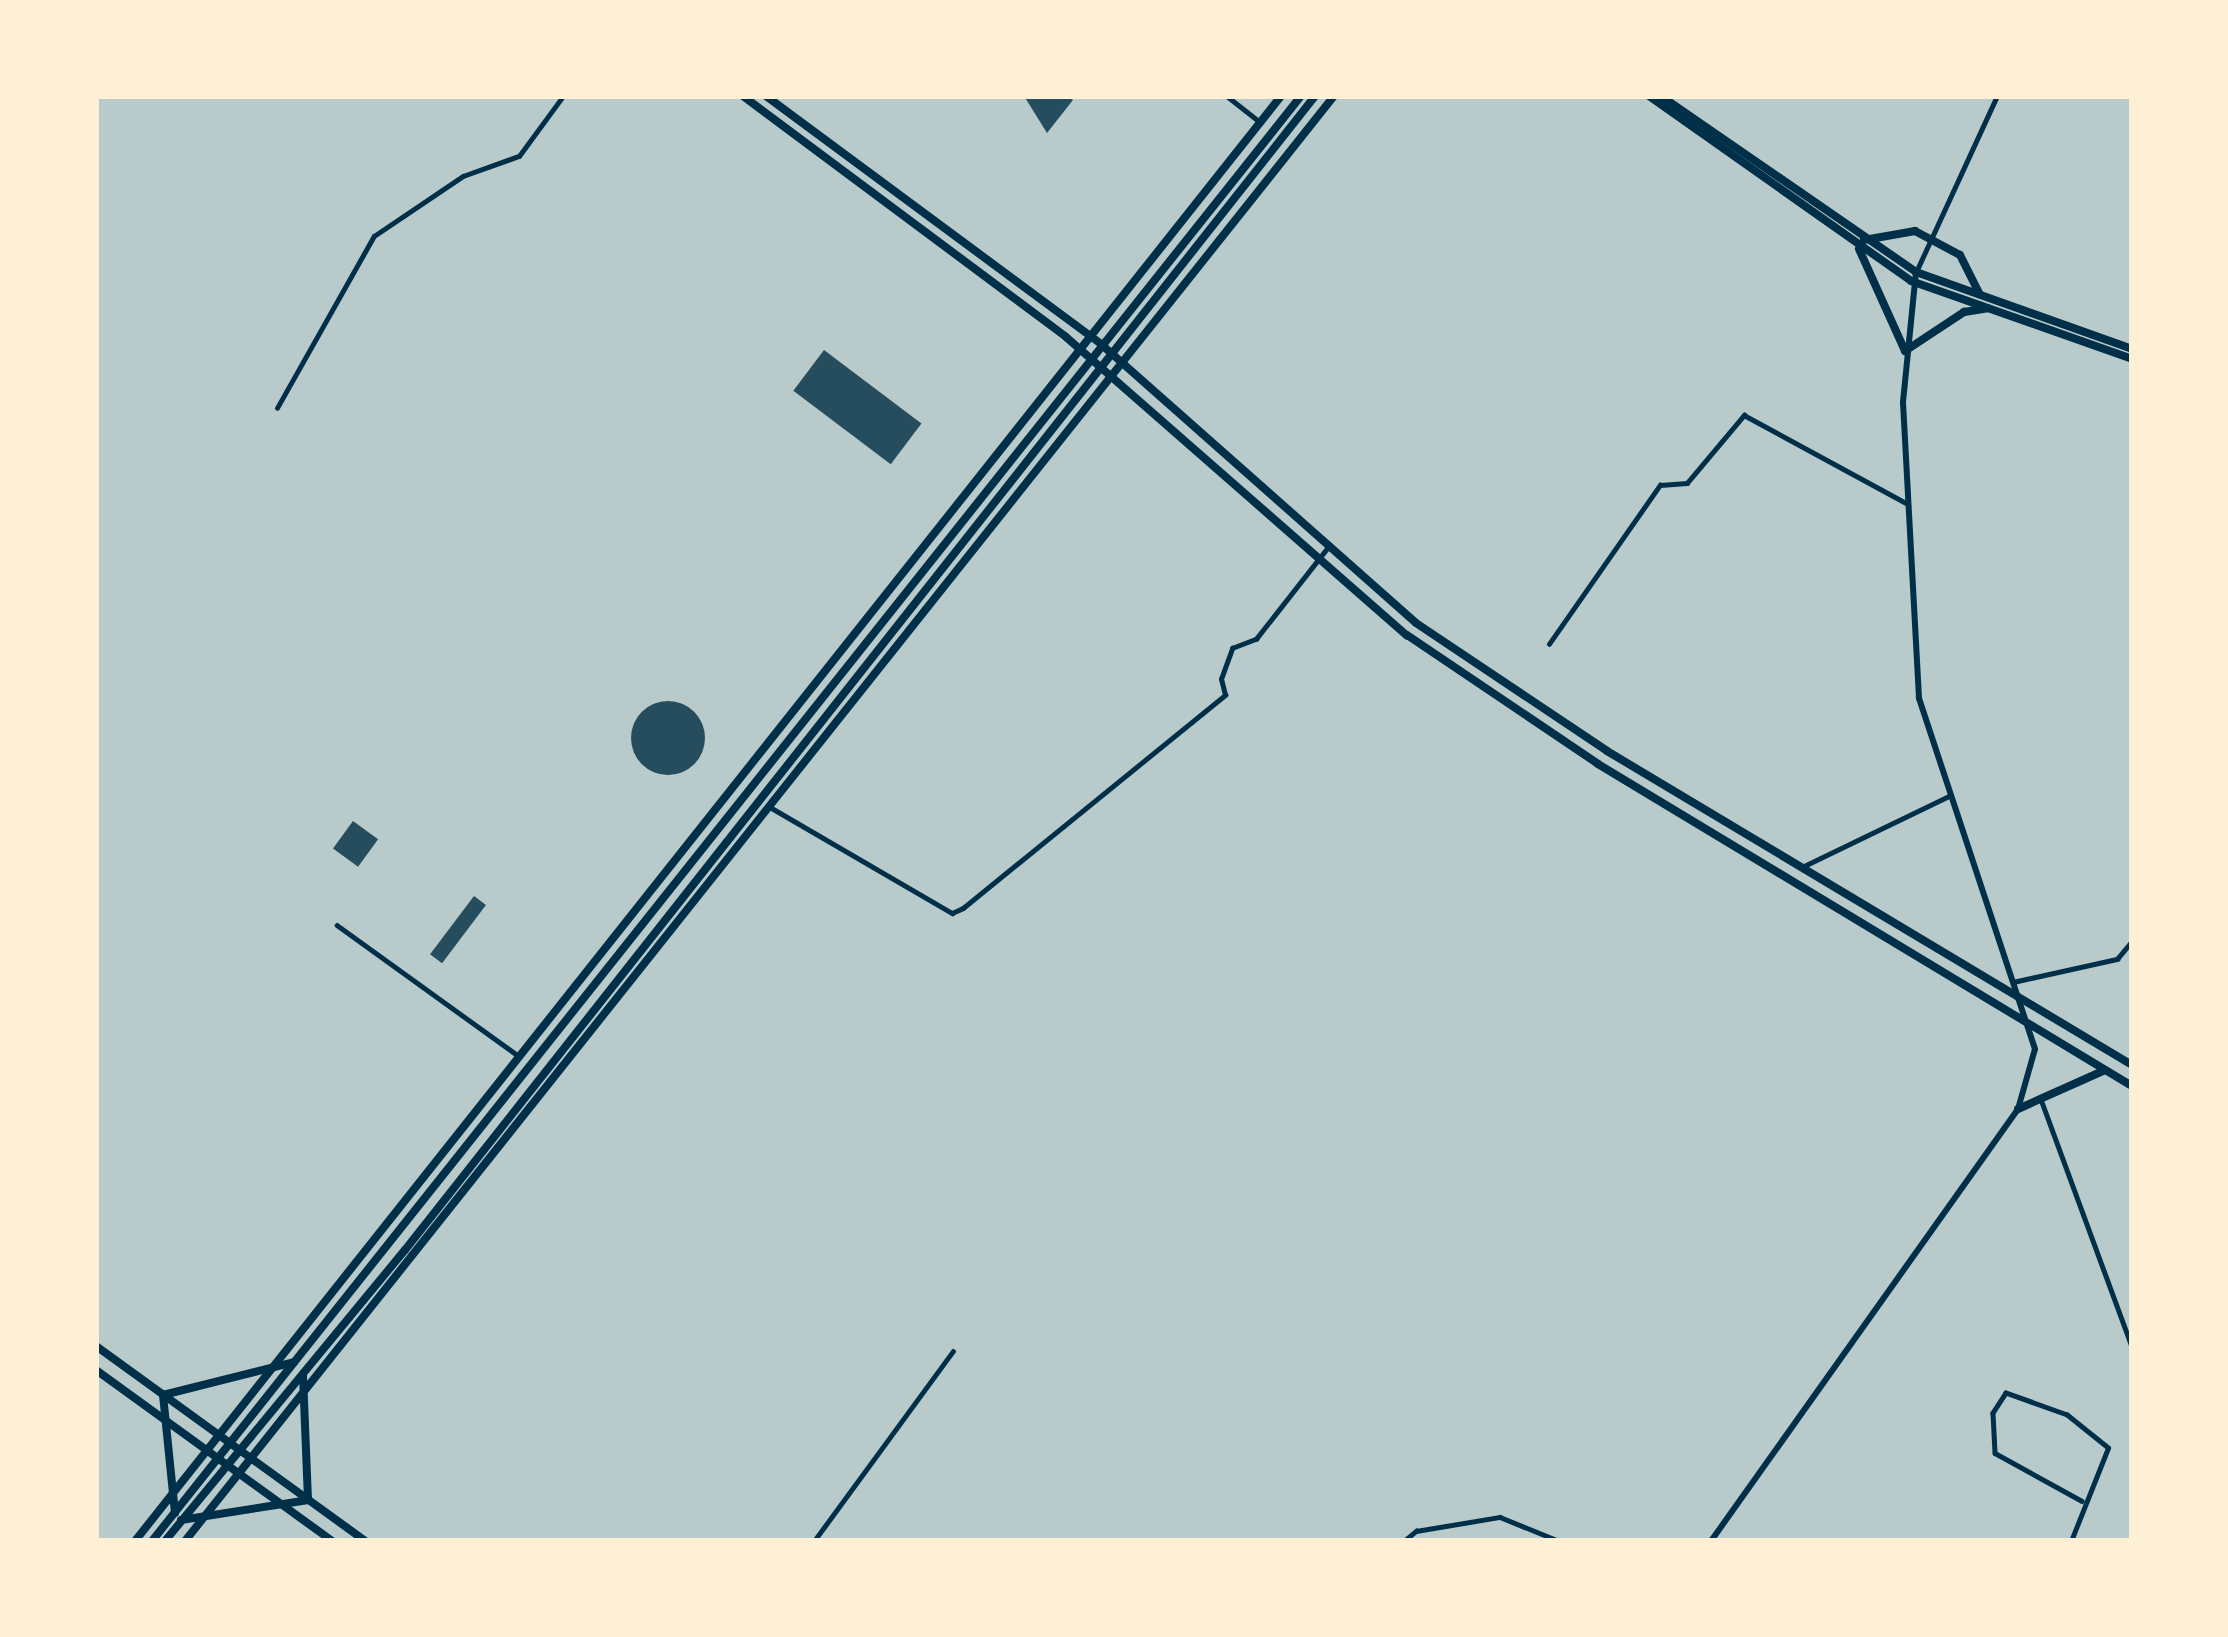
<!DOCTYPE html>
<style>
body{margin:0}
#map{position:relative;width:2228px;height:1637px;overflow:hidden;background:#fdf0d5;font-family:Cabin,sans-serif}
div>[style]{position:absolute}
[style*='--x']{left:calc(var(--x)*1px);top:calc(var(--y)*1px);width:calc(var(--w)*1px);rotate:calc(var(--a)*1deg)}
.green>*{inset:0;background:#b9caca;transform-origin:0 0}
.building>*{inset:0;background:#264d5e;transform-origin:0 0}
.round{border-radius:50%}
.pedestrian>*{height:4.5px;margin:-2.25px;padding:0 2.25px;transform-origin:2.25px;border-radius:2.25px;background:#003049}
.minor>*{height:4.5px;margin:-2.25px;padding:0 2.25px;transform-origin:2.25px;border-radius:2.25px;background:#003049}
.tertiary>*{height:6px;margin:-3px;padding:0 3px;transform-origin:3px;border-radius:3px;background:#003049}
.secondary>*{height:8px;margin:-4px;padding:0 4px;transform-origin:4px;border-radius:4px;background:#003049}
.primary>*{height:8px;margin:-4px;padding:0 4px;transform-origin:4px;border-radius:4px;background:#003049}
span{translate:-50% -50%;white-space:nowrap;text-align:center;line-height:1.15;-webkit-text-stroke:10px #fdf0d5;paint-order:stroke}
.frame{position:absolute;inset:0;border:99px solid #fdf0d5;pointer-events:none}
</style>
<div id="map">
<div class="green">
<div style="left:96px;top:96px;width:2036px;height:1445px"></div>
</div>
<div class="building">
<div style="clip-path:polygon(1024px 96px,1066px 96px,1073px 100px,1047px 133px)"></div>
<div style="left:824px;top:350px;width:122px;height:51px;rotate:37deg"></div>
<div class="round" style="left:631px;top:701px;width:74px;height:74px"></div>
<div style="left:353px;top:821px;width:31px;height:34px;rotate:36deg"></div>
<div style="left:474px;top:896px;width:15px;height:73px;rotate:37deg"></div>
</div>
<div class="pedestrian">
<div style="--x:2042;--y:1102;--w:260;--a:69.8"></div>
</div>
<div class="minor">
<div style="--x:1227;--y:96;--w:42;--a:38.2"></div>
<div style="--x:1916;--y:272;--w:194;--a:-65.3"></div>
<div style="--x:277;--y:408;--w:197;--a:-60.6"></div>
<div style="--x:374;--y:236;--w:107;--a:-34"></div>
<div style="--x:463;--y:176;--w:59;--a:-19.7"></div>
<div style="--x:519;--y:156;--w:74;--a:-53.7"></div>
<div style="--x:1549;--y:644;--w:194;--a:-55.1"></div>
<div style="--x:1660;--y:485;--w:27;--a:-4"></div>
<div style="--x:1687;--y:483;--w:89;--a:-50"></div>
<div style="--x:1744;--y:415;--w:184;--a:28.5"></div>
<div style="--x:770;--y:807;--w:211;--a:30.2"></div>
<div style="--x:952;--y:913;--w:12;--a:-24"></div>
<div style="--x:963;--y:908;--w:338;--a:-39.1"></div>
<div style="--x:1225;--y:695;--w:16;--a:-104"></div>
<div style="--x:1221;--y:679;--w:33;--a:-70"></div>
<div style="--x:1232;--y:648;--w:26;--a:-21"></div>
<div style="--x:1256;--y:639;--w:118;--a:-51.9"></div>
<div style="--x:1802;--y:867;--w:161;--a:-25.8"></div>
<div style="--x:337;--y:925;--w:222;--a:35.8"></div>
<div style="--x:2013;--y:982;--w:107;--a:-12.5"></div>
<div style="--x:2117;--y:959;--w:23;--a:-50"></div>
<div style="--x:814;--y:1541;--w:235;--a:-53.8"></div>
<div style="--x:1404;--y:1541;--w:16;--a:-40"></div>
<div style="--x:1416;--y:1531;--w:85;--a:-9.5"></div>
<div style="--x:1500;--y:1517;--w:64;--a:22.1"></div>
<div style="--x:2071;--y:1541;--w:100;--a:-68.3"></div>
<div style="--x:2108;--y:1448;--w:53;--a:-141.2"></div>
<div style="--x:2067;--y:1415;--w:65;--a:-160.2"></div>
<div style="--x:2006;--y:1393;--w:24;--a:123"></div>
<div style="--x:1993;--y:1413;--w:40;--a:87.1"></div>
<div style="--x:1995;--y:1453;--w:99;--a:28.9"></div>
</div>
<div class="tertiary">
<div style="--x:1711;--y:1541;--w:530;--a:-54.6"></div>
<div style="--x:2018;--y:1109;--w:62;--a:-74.2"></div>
<div style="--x:2035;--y:1049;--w:370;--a:-108.3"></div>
<div style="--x:1919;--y:698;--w:296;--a:-93.1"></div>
<div style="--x:1903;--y:402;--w:131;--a:-84.3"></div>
</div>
<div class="secondary">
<div style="--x:743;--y:96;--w:403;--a:36.7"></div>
<div style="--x:1066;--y:337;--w:453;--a:41.2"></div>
<div style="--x:1407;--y:635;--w:230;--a:34"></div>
<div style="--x:1598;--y:764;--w:624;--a:31.09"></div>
<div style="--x:766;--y:96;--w:418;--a:36.5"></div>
<div style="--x:1102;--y:345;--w:419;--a:41.5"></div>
<div style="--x:1416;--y:623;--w:230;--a:33.8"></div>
<div style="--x:1607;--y:751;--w:612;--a:30.88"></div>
<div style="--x:1649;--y:96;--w:321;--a:35.2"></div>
<div style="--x:1911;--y:281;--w:234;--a:19.4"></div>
<div style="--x:1661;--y:96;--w:310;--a:34.6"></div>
<div style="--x:1916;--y:272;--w:229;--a:19.6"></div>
<div style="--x:1864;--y:240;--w:52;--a:-10"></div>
<div style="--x:1915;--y:231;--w:51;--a:28.1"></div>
<div style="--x:1960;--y:255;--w:42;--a:63.4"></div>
<div style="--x:1859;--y:249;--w:112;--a:65.7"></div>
<div style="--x:1905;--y:351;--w:71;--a:-33.5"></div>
<div style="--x:1964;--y:312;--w:24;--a:-9"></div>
<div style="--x:2018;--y:1109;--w:93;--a:-24.1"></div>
<div style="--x:175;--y:1513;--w:119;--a:-95.8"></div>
<div style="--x:163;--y:1395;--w:135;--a:-14.1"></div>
<div style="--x:181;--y:1520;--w:129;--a:-8.9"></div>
<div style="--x:308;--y:1500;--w:125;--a:-92.3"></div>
<div style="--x:135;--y:1541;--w:1844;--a:-51.58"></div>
<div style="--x:185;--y:1541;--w:1846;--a:-51.51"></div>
</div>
<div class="primary">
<div style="--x:96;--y:1346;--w:332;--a:35.9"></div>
<div style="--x:96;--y:1370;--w:291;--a:35.9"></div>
<div style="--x:152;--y:1541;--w:1846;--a:-51.51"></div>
<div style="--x:165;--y:1541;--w:377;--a:-50.5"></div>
<div style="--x:405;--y:1250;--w:1470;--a:-51.74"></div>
</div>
<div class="frame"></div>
</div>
